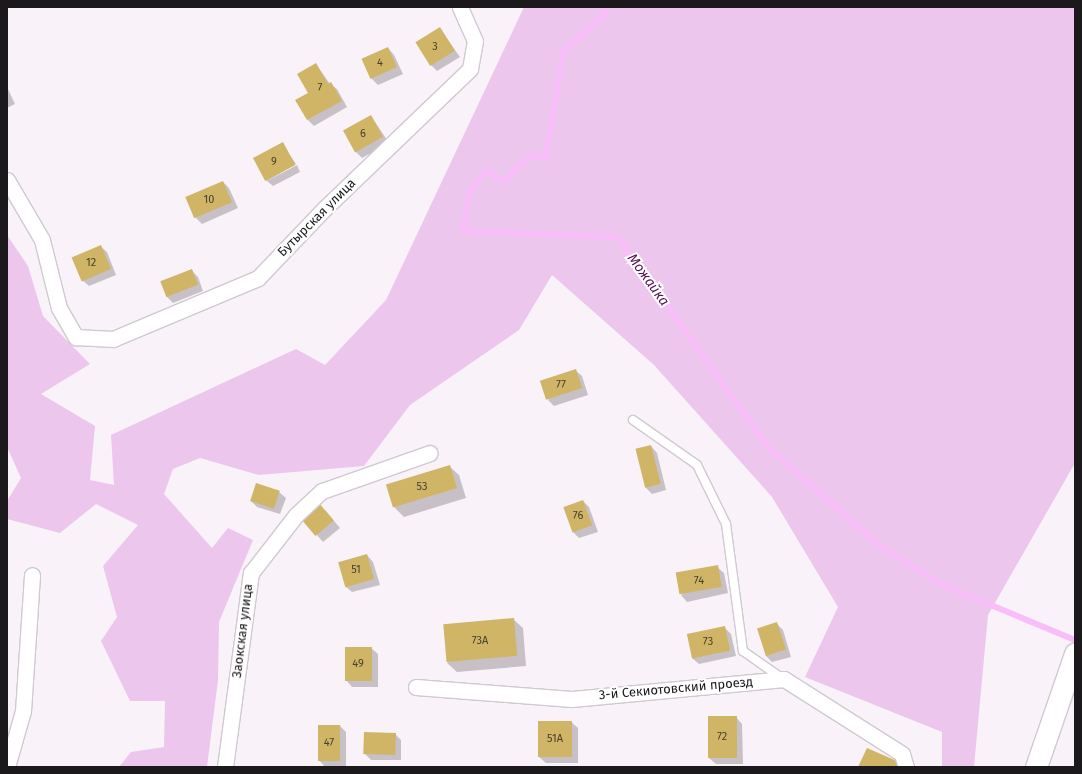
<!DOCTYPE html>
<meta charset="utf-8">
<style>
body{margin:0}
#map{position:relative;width:1082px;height:774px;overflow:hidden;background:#f9f2f9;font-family:"Fira Sans",sans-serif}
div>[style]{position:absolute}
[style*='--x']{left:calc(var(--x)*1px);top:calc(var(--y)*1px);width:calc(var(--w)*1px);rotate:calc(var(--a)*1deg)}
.green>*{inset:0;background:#edc6ed}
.shadow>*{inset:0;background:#0003}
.stream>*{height:5.5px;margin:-2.75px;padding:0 2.75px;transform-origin:2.75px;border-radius:2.75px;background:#f9befa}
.building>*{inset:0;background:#d0b567;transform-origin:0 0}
.roads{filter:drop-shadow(1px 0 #d0c9d0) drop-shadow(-1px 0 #d0c9d0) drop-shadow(0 1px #d0c9d0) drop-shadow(0 -1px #d0c9d0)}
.lane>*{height:8px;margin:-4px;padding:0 4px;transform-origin:4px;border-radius:4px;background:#fff}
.street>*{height:15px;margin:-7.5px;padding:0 7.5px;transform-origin:7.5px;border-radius:7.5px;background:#fff}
.secondary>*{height:21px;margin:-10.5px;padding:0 10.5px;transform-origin:10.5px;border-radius:10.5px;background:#fff}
span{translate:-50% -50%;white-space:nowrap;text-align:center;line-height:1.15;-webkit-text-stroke:4px #fff;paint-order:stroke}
.number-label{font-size:11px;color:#49402f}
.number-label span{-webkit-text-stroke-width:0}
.street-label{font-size:13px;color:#1c191c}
.water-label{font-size:14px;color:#530d56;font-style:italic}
.frame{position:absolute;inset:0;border:8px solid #1c191c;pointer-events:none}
</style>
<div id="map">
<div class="green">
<div style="clip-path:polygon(524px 7px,1075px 7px,1075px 463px,988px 615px,974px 767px,942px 767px,942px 732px,805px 677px,838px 607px,772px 497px,654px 365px,552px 275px,519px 330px,410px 405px,364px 466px,259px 475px,200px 458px,173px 469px,164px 494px,212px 548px,228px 528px,253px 540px,219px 622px,218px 680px,207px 767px,119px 767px,131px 752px,164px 747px,165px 701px,130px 701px,101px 641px,117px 617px,103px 566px,138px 525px,96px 504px,60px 533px,7px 519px,7px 501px,21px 478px,7px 447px,7px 235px,28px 266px,43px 316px,90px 364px,41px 394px,95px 426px,90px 480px,114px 485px,111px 435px,296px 349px,325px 365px,386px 300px)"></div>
</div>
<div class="shadow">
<div style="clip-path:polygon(440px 29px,460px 57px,437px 71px,431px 65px)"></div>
<div style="clip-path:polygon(388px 48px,394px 55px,403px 74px,378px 85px,372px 79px,363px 60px)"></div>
<div style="clip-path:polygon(316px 64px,330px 84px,337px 89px,347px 107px,314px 126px,308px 120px,309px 93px)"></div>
<div style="clip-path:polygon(7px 87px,15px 104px,7px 108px)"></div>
<div style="clip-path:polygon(371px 116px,389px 143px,362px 158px,356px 152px)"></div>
<div style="clip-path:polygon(282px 143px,296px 164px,267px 181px,266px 180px)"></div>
<div style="clip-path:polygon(297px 165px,300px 172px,273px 186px,267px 181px)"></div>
<div style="clip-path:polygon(223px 182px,229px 188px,238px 208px,202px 224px,196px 218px)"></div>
<div style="clip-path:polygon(100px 246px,107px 252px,116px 275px,89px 286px,82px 280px)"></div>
<div style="clip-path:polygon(191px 270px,198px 277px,203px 291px,173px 303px,167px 297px,161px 282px)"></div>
<div style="clip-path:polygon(575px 370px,582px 376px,588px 395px,554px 406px,548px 400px)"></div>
<div style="clip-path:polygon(651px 446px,657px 453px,666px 490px,652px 494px,646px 488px)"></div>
<div style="clip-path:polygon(449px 466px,459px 475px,466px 498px,404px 517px,395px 508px,387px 486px)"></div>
<div style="clip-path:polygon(279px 492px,286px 498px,280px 514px,257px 507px,251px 501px)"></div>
<div style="clip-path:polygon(583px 501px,589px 507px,598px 532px,579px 538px,573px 532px,564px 507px)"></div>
<div style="clip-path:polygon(325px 510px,340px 528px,323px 542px,302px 518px)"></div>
<div style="clip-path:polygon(367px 555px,373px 562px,380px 585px,352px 592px,345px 586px)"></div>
<div style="clip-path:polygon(717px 567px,724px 573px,728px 593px,687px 602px,681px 595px)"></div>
<div style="clip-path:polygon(513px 619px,523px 628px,526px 666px,457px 672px,447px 663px)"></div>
<div style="clip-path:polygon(777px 624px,783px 630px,791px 657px,772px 662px,766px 656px,758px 629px)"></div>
<div style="clip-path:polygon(725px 628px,731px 634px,736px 656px,699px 664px,692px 658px)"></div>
<div style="clip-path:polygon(371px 648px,378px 654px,378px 687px,352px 687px,346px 680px)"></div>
<div style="clip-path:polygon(736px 717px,742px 724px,743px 764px,716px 764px,709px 758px)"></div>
<div style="clip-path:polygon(571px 722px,578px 728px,578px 763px,546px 763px,539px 757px)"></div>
<div style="clip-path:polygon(340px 726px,346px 732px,346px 767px,325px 767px,319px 760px)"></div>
<div style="clip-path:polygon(395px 734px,401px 740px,401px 760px,371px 760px,365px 754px)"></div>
</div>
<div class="stream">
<div style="--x:605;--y:7;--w:7;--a:82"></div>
<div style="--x:606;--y:14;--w:56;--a:138.6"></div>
<div style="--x:564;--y:51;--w:109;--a:99.5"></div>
<div style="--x:546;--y:158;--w:15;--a:-172"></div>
<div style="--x:531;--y:156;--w:37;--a:136"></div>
<div style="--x:504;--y:182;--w:21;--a:-149"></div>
<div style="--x:486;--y:171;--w:26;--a:127"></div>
<div style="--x:470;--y:192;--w:40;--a:100"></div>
<div style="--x:463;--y:231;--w:155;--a:2.2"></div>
<div style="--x:618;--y:237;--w:259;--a:54.4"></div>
<div style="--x:769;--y:448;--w:148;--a:41.4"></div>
<div style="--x:880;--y:546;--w:74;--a:31.8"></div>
<div style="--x:943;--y:585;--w:143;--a:22.6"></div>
</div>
<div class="building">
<div style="left:440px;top:27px;width:28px;height:29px;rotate:58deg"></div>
<div style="left:388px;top:47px;width:22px;height:29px;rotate:66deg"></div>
<div style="clip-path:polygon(316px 63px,328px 84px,331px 82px,342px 101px,307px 120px,295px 100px,308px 93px,297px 74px)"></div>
<div style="left:371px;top:115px;width:25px;height:32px;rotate:61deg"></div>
<div style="left:283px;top:142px;width:26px;height:34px;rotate:62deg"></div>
<div style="left:223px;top:181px;width:23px;height:41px;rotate:67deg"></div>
<div style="left:101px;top:245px;width:26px;height:32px;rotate:67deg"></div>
<div style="left:192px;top:269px;width:17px;height:34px;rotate:69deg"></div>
<div style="left:576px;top:369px;width:20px;height:38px;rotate:72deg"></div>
<div style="left:651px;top:445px;width:40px;height:16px;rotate:76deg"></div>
<div style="left:450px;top:465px;width:24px;height:67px;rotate:73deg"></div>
<div style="left:256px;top:483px;width:25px;height:19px;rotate:18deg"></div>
<div style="left:583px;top:500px;width:27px;height:21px;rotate:70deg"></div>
<div style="left:319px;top:503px;width:23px;height:24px;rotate:50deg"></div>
<div style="left:367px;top:554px;width:26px;height:30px;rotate:74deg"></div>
<div style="left:718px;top:565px;width:22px;height:43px;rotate:80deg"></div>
<div style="left:514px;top:618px;width:38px;height:71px;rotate:85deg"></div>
<div style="left:777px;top:622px;width:29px;height:21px;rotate:72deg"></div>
<div style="left:725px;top:626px;width:25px;height:39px;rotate:78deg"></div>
<div style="left:345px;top:647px;width:27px;height:34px"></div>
<div style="left:737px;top:716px;width:42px;height:29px;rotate:90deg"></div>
<div style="left:538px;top:721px;width:34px;height:36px"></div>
<div style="left:318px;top:725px;width:22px;height:36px"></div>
<div style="left:364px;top:732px;width:32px;height:22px;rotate:2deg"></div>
<div style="clip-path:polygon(867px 748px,899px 762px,897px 767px,858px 767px)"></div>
</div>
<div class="roads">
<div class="lane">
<div style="--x:633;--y:420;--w:78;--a:35.1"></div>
<div style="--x:697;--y:465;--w:66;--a:63.8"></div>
<div style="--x:726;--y:524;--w:128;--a:82.4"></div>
<div style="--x:743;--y:651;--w:49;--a:35"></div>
</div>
<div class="street">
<div style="--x:7;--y:180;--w:69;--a:59.7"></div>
<div style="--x:42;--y:240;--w:70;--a:76"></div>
<div style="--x:59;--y:308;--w:34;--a:60"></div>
<div style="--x:76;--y:337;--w:37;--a:3"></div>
<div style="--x:113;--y:339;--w:157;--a:-22.8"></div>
<div style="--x:258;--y:278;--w:97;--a:-46.3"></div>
<div style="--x:325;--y:208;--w:201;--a:-43.8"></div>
<div style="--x:470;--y:69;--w:28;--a:-80"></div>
<div style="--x:475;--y:41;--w:37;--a:-114"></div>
<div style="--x:416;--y:687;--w:156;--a:4.4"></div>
<div style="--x:572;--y:699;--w:213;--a:-5.4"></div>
<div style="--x:784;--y:679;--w:140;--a:32.4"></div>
<div style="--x:902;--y:754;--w:14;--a:73"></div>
<div style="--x:7;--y:767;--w:58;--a:-74.1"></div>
<div style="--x:23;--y:711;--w:136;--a:-86.2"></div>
<div style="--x:225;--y:767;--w:196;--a:-82.4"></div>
<div style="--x:251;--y:573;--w:73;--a:-52.2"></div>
<div style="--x:296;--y:515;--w:35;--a:-43"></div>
<div style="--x:322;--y:491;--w:114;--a:-19.4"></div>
</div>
<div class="secondary">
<div style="--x:1036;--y:767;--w:120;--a:-71"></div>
</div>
</div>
<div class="number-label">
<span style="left:435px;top:47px">3</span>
<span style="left:380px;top:63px">4</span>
<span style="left:320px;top:88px">7</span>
<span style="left:363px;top:134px">6</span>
<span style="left:274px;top:162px">9</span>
<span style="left:209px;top:200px">10</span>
<span style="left:91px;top:263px">12</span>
<span style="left:561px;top:385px">77</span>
<span style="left:422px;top:487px">53</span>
<span style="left:578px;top:516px">76</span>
<span style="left:356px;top:570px">51</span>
<span style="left:699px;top:581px">74</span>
<span style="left:480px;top:641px">73А</span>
<span style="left:708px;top:642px">73</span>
<span style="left:358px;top:664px">49</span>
<span style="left:722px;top:737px">72</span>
<span style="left:555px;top:739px">51А</span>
<span style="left:329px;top:743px">47</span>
</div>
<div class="street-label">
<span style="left:317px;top:218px;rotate:-45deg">Бутырская улица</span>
<span style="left:243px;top:631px;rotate:-83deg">Заокская улица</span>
<span style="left:676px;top:689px;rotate:-5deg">3-й Секиотовский проезд</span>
</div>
<div class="water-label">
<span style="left:648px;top:280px;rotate:54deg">Можайка</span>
</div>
<div class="frame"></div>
</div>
